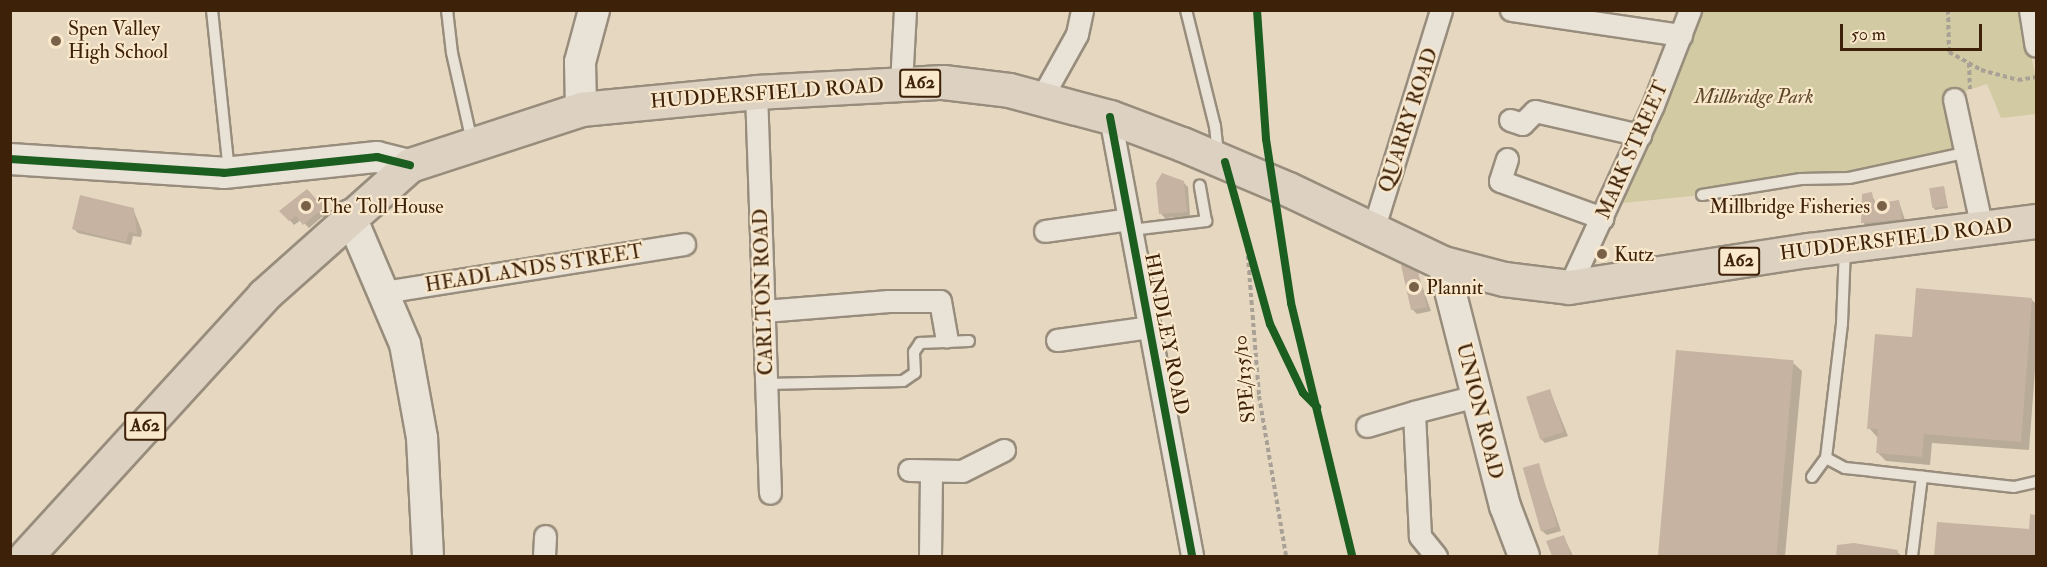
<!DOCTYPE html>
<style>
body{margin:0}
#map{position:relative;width:2047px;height:567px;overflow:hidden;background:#e6d8c0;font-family:"IM FELL Double Pica",serif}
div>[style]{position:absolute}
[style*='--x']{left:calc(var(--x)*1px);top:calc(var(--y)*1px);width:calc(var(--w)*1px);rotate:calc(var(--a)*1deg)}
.green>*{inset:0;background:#d1caa2}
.shadow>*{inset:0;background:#0003}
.building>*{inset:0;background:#c7b3a2;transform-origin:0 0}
.path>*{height:4px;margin-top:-2px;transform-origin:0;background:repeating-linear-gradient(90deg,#a9a196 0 4.5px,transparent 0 7.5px)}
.roads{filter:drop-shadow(2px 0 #988d7c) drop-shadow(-2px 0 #988d7c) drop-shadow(0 2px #988d7c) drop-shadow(0 -2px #988d7c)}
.lane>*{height:10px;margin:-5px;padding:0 5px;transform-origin:5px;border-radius:5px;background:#e9e2d7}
.street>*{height:21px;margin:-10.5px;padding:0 10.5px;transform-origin:10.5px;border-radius:10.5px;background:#e9e2d7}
.secondary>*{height:30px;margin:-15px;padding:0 15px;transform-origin:15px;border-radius:15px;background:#e9e2d7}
.primary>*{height:33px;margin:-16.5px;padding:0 16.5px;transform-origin:16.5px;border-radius:16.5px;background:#ddd2c2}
.cycleway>*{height:8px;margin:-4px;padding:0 4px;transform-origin:4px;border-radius:4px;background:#1b5e20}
.dots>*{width:16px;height:16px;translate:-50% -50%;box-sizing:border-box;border:3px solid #f9e8cc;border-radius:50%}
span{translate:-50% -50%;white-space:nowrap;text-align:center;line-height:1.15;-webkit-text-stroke:4.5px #f9e8cc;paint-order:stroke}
.shield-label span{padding:2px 4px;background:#f9e8cc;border:2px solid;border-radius:4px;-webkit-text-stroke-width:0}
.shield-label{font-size:18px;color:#3d2108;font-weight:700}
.poi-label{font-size:20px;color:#3d2108}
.left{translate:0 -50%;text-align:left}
.right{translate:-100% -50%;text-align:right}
.street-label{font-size:20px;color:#3d2108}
.park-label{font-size:20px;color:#5e4828;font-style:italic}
.frame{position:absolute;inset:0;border:12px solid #3d2108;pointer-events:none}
.scale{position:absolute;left:1840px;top:24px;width:142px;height:27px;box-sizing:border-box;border:3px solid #3d2108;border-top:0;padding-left:8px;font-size:18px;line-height:21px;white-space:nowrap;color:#3d2108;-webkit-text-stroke:4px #f9e8cc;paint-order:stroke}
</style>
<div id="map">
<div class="green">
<div style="clip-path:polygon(1695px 11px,2022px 11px,2035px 74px,2036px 114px,2001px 118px,1987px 84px,1956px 94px,1964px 150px,1847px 172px,1802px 173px,1702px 195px,1613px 204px)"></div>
</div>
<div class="shadow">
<div style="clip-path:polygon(1183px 182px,1188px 187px,1190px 216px,1165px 218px,1161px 214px)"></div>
<div style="clip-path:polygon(1944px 188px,1948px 208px,1935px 210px,1934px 208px)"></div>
<div style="clip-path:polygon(1871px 194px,1877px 205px,1899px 202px,1906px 223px,1867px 227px,1863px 222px)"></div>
<div style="clip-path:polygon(318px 203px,325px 203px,331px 216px,322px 217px,309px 228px,301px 220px,294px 225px,282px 211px)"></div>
<div style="clip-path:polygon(133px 209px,142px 231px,141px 237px,133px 236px,131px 245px,78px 233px,74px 229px)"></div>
<div style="clip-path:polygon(1416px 269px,1431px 311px,1417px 314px,1412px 309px)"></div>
<div style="clip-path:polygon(2031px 299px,2036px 304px,2036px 357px,2029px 450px,1932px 443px,1930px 465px,1886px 461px,1877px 452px,1878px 438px,1869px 428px,1913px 338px)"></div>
<div style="clip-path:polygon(1793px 363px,1802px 371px,1785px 556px,1661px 556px)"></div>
<div style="clip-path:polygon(1550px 391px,1568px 436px,1545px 443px,1541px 439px)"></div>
<div style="clip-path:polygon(1538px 464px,1561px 531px,1547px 535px,1542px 531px)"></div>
<div style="clip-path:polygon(2032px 516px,2036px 517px,2036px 556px,1936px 556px,1939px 523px,2030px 530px)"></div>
<div style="clip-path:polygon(1564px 537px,1573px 556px,1553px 556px,1548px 542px)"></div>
<div style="clip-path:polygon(1839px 546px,1897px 552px,1902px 556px,1838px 556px)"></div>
</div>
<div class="building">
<div style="clip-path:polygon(1162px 173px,1184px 181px,1187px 212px,1159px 214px,1156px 183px)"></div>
<div style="left:1944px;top:186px;width:20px;height:15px;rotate:81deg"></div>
<div style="clip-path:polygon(307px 189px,319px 202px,326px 202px,328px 212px,317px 213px,303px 225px,296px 216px,289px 221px,279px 211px)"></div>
<div style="clip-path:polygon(1872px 192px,1874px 204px,1899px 200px,1902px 219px,1861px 223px,1862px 194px)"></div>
<div style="clip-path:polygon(80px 195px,134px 208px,137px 234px,129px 232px,126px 242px,72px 229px)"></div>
<div style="clip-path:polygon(1401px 265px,1417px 268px,1427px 307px,1411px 310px)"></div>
<div style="clip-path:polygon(1916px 288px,2032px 298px,2021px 442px,1924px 434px,1922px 457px,1876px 453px,1878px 429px,1867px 429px,1875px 334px,1912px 337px)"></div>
<div style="left:1676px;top:350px;width:118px;height:207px;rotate:5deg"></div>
<div style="left:1550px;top:389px;width:45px;height:25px;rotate:72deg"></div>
<div style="left:1539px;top:463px;width:66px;height:17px;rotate:74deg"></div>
<div style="clip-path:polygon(2030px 514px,2036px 515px,2036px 556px,1934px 556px,1937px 522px,2029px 529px)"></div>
<div style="clip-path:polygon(1564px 535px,1571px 556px,1552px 556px,1546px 541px)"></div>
<div style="clip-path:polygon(1854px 543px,1898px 550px,1897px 556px,1836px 556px,1837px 545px)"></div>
</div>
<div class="path">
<div style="--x:1948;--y:10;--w:42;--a:88.6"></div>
<div style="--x:1949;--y:52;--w:37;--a:29"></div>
<div style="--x:1981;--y:70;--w:38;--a:15"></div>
<div style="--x:2018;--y:80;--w:18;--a:-9"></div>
<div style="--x:1969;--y:63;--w:26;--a:88"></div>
<div style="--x:1246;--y:233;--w:164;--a:85.4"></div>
<div style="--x:1259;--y:396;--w:162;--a:80.4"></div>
</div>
<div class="roads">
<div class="lane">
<div style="--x:212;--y:10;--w:163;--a:84"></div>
<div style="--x:447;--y:10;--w:43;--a:83.4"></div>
<div style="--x:452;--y:53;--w:91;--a:77.3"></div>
<div style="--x:1186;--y:10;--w:120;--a:76"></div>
<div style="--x:1215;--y:126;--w:27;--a:84"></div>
<div style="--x:1702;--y:195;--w:100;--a:-9.2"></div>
<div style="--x:1801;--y:179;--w:48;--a:-1.2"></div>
<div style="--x:1849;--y:178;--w:122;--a:-12.3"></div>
<div style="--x:1131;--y:230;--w:76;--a:-6.8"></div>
<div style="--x:1206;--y:221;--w:36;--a:-100"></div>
<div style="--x:766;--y:384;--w:137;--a:-1.3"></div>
<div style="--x:903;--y:381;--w:14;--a:-34"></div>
<div style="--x:915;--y:373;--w:21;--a:-93"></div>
<div style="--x:914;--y:352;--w:11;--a:-56"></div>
<div style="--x:920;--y:343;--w:49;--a:-2.3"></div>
<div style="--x:1826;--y:458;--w:21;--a:28"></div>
<div style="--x:1845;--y:468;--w:27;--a:6"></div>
<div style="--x:1872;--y:471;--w:143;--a:6.4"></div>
<div style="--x:2014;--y:487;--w:23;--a:-13"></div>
<div style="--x:1812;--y:477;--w:24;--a:-54"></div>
<div style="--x:1826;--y:458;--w:136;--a:-83.2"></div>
<div style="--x:1842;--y:323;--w:74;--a:-87.7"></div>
<div style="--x:1912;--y:556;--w:80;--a:-82.8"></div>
</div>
<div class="street">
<div style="--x:1511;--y:10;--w:172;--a:8.4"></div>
<div style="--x:2030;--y:10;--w:36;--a:81"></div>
<div style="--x:901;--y:84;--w:74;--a:-86.9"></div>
<div style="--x:756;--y:92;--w:401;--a:88"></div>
<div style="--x:1042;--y:97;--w:72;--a:-60.9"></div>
<div style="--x:1077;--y:34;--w:25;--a:-78"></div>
<div style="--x:1954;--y:99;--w:132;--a:77.8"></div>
<div style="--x:1110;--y:117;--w:447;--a:79.4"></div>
<div style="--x:1510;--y:120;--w:13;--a:18"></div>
<div style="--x:1522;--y:124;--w:18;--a:-45"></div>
<div style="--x:1535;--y:111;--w:108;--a:12.9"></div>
<div style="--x:1507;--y:159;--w:23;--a:108"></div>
<div style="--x:1500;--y:181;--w:109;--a:19.9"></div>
<div style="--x:1373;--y:230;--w:230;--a:-72.8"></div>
<div style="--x:1045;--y:231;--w:85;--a:-8.1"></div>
<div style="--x:1569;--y:287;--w:200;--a:-65.2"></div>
<div style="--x:1653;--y:105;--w:102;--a:-68.7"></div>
<div style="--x:384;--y:292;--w:304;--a:-9.1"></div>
<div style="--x:764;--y:311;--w:125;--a:-4.6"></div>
<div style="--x:889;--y:301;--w:51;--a:0"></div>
<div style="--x:940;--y:301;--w:36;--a:80"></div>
<div style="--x:1057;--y:340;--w:93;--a:-8"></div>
<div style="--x:1367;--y:426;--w:49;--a:-16.6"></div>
<div style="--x:909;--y:470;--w:53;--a:1.1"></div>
<div style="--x:962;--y:471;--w:47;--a:-26.6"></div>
<div style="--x:544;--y:556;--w:20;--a:-87"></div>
<div style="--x:930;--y:556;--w:83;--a:-89.3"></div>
<div style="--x:1436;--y:556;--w:26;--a:-129"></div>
<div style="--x:1420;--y:536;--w:124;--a:-92.8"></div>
<div style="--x:1414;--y:412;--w:64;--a:-14.5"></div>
</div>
<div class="secondary">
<div style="--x:581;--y:109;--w:47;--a:-91.2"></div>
<div style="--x:580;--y:62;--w:54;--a:-74.9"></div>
<div style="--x:10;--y:159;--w:214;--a:3.7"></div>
<div style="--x:224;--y:173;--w:154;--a:-6"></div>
<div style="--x:377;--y:157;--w:34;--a:14"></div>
<div style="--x:350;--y:215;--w:140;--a:66.9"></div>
<div style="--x:405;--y:344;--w:96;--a:79.7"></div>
<div style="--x:422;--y:438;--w:118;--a:87.1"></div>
<div style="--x:1443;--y:263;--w:251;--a:75.7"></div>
<div style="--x:1505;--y:506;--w:53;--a:69.2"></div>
</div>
<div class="primary">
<div style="--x:26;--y:556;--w:353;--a:-47.6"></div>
<div style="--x:264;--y:295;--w:195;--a:-41.7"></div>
<div style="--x:410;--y:165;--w:180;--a:-18.1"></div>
<div style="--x:581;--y:109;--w:176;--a:-5.5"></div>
<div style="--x:756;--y:92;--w:187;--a:-3.1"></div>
<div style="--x:943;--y:82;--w:66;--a:6.9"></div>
<div style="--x:1009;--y:90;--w:105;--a:15"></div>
<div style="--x:1110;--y:117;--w:77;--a:20.6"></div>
<div style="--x:1182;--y:144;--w:115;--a:23"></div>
<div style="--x:1288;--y:189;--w:172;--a:25.5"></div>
<div style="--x:1443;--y:263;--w:63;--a:14.7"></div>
<div style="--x:1504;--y:279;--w:65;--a:7"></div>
<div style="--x:1569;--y:287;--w:243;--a:-8.8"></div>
<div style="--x:1809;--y:250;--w:229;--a:-7.3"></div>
</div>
</div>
<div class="cycleway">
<div style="--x:1257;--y:10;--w:129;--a:86"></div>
<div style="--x:1266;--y:139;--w:166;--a:81.3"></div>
<div style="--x:1291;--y:303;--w:260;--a:76.4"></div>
<div style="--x:1110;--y:117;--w:447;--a:79.4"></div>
<div style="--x:10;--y:159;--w:214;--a:3.7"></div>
<div style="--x:224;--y:173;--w:154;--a:-6"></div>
<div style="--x:377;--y:157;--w:34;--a:14"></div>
<div style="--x:1225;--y:162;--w:168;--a:74.5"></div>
<div style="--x:1270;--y:324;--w:76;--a:64.4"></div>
<div style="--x:1303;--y:393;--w:20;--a:45"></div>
</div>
<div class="dots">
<div style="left:56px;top:41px;background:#786148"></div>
<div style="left:306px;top:206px;background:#786148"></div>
<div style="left:1882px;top:206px;background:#786148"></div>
<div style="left:1602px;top:254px;background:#786148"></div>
<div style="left:1414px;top:287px;background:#786148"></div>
</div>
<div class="shield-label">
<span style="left:920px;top:83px">A62</span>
<span style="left:1739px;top:261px">A62</span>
<span style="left:145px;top:426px">A62</span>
</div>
<div class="poi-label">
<span class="left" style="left:68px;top:40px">Spen Valley<br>High School</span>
<span class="left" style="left:318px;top:206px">The Toll House</span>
<span class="right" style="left:1870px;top:206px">Millbridge Fisheries</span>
<span class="left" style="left:1614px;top:254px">Kutz</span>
<span class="left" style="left:1426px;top:287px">Plannit</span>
</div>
<div class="street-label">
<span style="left:767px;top:93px;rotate:-4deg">HUDDERSFIELD ROAD</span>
<span style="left:1408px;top:120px;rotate:-72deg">QUARRY ROAD</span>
<span style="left:1632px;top:150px;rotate:-66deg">MARK STREET</span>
<span style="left:1896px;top:239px;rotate:-7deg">HUDDERSFIELD ROAD</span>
<span style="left:534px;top:268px;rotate:-9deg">HEADLANDS STREET</span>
<span style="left:763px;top:292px;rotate:-92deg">CARLTON ROAD</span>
<span style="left:1167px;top:334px;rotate:79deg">HINDLEY ROAD</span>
<span style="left:1244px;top:379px;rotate:-96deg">SPE/135/10</span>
<span style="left:1480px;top:411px;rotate:76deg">UNION ROAD</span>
</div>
<div class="park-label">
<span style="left:1754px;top:96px">Millbridge Park</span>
</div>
<div class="frame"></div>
<div class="scale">50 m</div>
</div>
